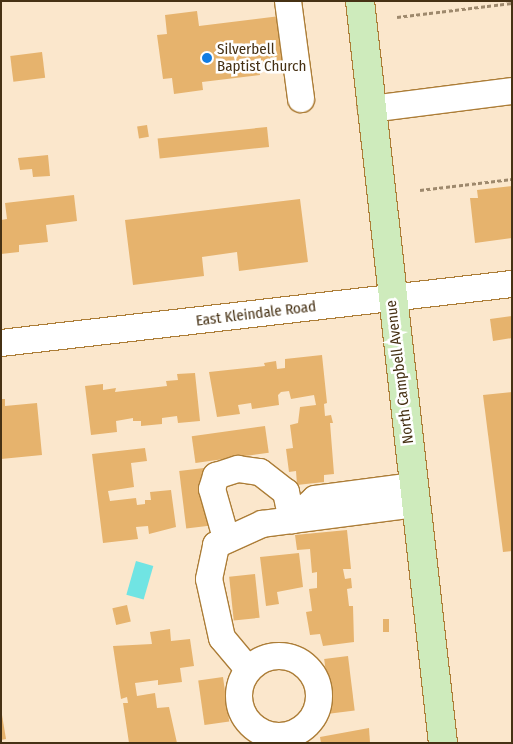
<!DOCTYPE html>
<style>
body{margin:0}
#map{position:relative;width:513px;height:744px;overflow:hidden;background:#fbe7cc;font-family:"Fira Sans Condensed",sans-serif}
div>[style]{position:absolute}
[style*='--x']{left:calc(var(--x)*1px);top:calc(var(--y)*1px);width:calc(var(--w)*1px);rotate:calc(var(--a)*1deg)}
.water>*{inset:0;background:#70e4e3;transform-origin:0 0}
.building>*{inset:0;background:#e6b36d;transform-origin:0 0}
.path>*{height:3px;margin-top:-1.5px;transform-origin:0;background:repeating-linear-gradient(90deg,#9e896d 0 4px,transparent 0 6.5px)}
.roads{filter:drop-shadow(1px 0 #ac7d37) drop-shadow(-1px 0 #ac7d37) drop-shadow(0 1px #ac7d37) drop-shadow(0 -1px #ac7d37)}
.minor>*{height:26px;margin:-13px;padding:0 13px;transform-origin:13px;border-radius:13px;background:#fff}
.minor>.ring{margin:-13px;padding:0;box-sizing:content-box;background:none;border:26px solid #fff;border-radius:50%}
.major>*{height:28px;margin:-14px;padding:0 14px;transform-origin:14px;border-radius:14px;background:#ceebbc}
.dots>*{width:14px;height:14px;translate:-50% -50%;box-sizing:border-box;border:2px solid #fff;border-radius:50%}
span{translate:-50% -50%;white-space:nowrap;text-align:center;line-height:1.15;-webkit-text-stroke:5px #fff;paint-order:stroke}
.poi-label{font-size:15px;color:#463114}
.left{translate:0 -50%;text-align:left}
.street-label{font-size:15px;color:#463114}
.frame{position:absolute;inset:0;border:2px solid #463114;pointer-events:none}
</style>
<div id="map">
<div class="water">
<div style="left:136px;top:561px;width:18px;height:35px;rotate:16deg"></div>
</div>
<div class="building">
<div style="clip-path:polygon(197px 11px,199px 26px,280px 16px,286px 63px,259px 66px,260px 75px,202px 82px,203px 90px,174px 94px,172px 78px,163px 79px,157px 35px,167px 34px,165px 15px)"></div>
<div style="left:42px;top:52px;width:26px;height:32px;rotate:83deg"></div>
<div style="left:147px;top:125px;width:12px;height:10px;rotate:81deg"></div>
<div style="left:267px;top:127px;width:20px;height:110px;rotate:84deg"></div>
<div style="clip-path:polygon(48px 155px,50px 176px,33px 177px,32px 169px,20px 170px,18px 158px)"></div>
<div style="clip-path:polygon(512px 186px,512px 238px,475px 243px,470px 198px,478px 198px,477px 190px)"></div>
<div style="clip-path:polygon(74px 195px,77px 221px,46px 225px,48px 242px,19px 245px,19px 252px,1px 254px,1px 220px,7px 219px,5px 203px)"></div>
<div style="clip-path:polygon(300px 199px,308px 262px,239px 271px,237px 252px,202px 257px,204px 276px,133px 285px,125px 220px)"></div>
<div style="clip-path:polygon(512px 316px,512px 338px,493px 341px,490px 319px)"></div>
<div style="clip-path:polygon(322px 355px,327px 403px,324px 404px,325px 416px,331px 415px,333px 423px,330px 423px,334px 474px,324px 475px,324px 482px,297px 485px,296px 471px,289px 472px,286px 449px,293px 448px,290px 425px,298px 423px,300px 407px,316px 405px,314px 395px,291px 399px,289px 391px,281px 392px,278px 395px,279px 405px,252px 409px,251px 403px,238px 405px,240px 414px,217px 417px,209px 372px,265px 366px,264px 363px,276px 361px,277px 369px,285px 368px,285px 359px)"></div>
<div style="clip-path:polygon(195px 373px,200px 421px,178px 423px,177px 416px,162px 418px,162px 424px,141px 426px,141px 421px,133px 421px,133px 418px,116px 421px,117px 432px,91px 435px,85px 386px,103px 384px,103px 390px,116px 388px,115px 392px,167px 386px,166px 381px,178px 380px,177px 374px)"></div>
<div style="clip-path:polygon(512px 392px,512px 551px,503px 552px,483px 395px)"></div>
<div style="clip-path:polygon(1px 399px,5px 399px,5px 406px,37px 403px,42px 455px,1px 459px)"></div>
<div style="left:265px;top:426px;width:27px;height:74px;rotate:82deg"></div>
<div style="clip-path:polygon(145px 448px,147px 461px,131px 463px,134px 487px,108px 491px,110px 501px,136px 498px,137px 505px,145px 504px,145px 500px,151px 500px,150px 492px,171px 490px,176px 527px,149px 534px,148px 526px,136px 527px,138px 539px,103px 543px,92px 454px)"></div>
<div style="left:204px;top:468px;width:58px;height:25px;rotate:83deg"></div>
<div style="clip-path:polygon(347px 530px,351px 569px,343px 569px,345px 579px,351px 578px,352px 588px,347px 589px,349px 606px,353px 606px,354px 642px,323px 646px,320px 634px,310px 635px,306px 612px,312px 611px,309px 589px,317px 588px,317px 572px,312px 573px,310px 549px,297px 550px,295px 535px)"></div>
<div style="clip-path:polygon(299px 553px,303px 587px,277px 592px,279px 604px,266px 606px,260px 557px)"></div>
<div style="left:255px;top:574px;width:44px;height:26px;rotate:84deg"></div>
<div style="left:127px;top:605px;width:17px;height:15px;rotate:77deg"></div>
<div style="left:383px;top:619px;width:6px;height:13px"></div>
<div style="clip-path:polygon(170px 629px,171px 641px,190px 639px,194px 666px,180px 668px,182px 682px,158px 685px,158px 680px,135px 683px,137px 696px,155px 693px,157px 708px,169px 707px,177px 743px,129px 743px,123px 703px,128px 703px,127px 697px,121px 699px,113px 646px,152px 644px,150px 632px)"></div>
<div style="left:348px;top:656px;width:55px;height:24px;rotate:83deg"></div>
<div style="left:223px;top:677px;width:45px;height:25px;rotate:82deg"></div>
<div style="clip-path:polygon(1px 709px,6px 739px,1px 740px)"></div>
<div style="clip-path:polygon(369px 728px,370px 743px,321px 743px,320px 737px)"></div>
</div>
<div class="path">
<div style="--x:397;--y:17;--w:116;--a:-6.9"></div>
<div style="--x:420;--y:190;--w:93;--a:-6.8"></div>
</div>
<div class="roads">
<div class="minor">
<div style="--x:288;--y:1;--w:99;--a:82.4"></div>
<div style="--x:371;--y:109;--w:142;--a:-7.3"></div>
<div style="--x:1;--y:343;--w:514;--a:-6.59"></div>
<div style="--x:292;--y:520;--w:31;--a:-42"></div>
<div style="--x:315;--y:499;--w:100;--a:-7.5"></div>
<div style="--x:226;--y:538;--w:51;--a:-105.9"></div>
<div style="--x:212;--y:489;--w:14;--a:-73"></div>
<div style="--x:216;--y:476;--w:23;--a:-18"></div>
<div style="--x:238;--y:469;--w:22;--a:8"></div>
<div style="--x:260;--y:472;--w:33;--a:38"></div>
<div style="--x:286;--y:492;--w:29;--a:78"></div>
<div class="ring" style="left:239px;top:656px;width:54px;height:54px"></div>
<div style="--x:248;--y:669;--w:40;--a:-130"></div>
<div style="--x:222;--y:638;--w:60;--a:-102.4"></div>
<div style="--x:209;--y:579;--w:35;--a:-78"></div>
<div style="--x:216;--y:545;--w:51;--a:-24.5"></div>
<div style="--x:262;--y:524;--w:155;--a:-7.4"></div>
</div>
<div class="major">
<div style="--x:360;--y:1;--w:747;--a:83.62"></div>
</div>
</div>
<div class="dots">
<div style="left:207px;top:58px;background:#117ce3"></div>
</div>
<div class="poi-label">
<span class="left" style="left:217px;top:58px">Silverbell<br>Baptist Church</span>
</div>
<div class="street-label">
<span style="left:256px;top:314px;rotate:-7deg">East Kleindale Road</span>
<span style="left:400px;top:372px;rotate:-97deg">North Campbell Avenue</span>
</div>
<div class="frame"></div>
</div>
